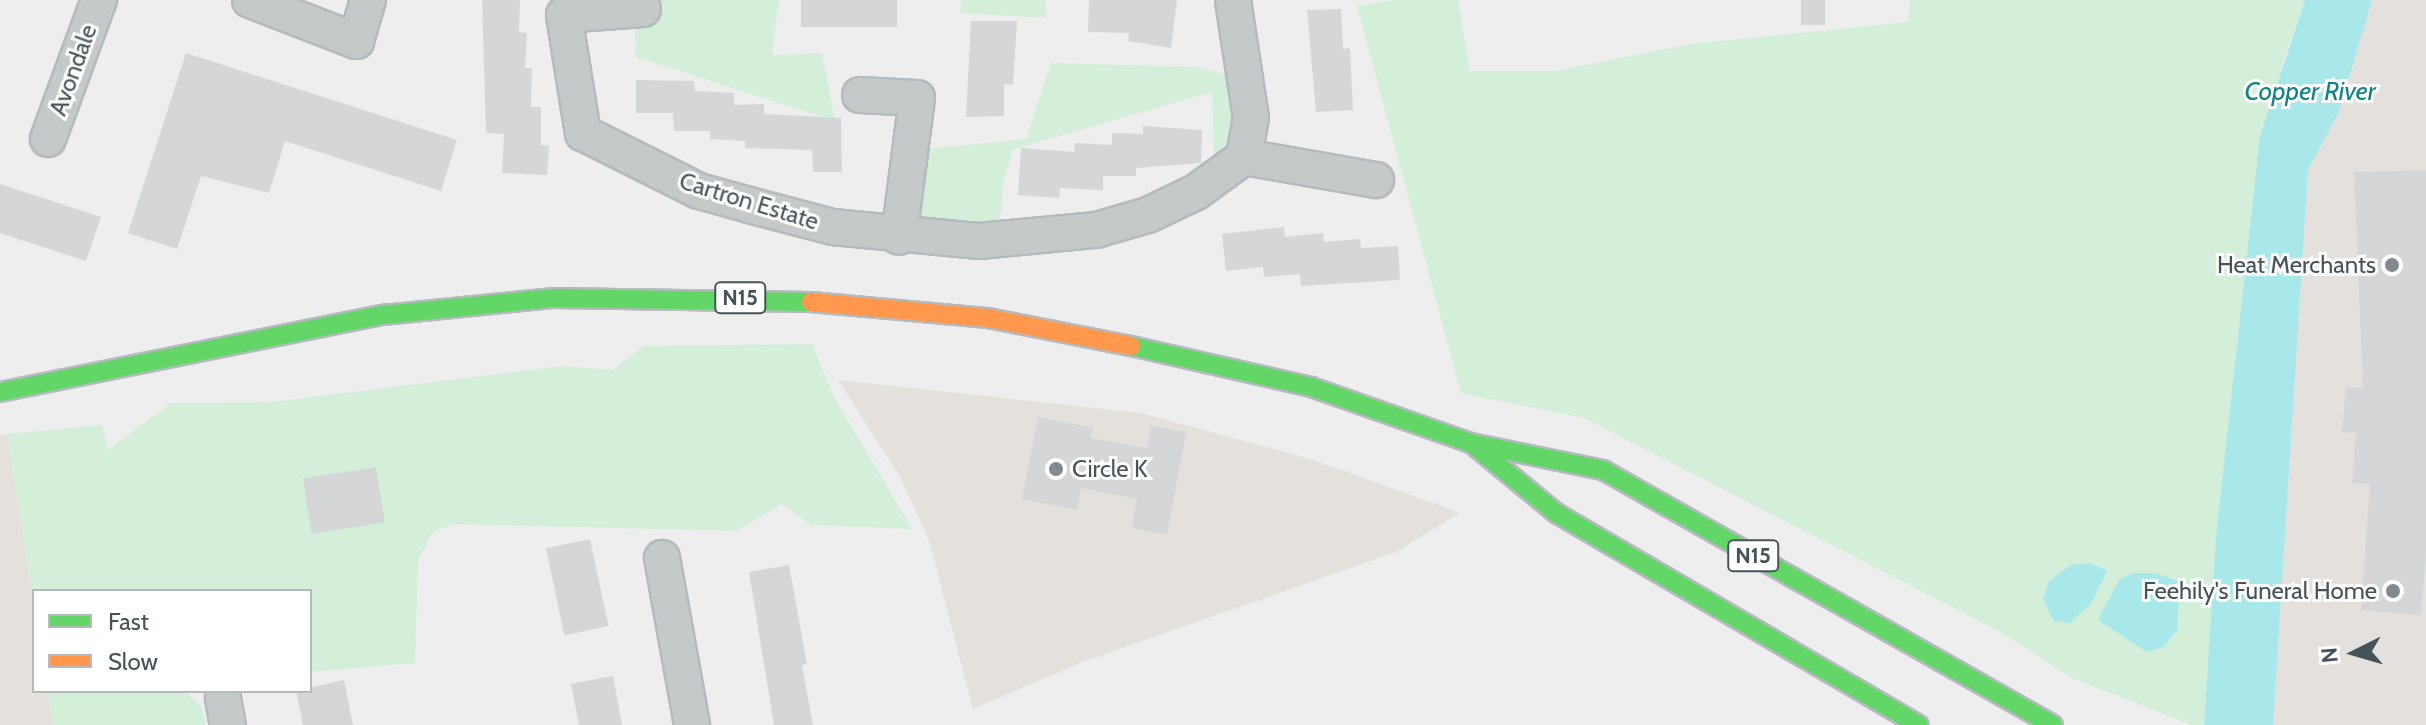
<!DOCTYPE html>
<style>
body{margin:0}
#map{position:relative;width:2426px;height:725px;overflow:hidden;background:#efeeee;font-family:Cabin,sans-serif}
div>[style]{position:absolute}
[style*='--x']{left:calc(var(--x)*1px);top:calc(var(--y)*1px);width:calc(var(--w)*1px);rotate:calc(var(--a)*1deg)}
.commercial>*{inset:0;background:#e4e0dc}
.green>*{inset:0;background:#d3eed9}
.water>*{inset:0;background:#a8e8eb}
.building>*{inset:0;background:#d5d6d7;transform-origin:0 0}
.roads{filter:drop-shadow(2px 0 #b4babe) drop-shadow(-2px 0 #b4babe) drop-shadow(0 2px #b4babe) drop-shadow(0 -2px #b4babe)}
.street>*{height:34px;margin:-17px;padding:0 17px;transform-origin:17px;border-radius:17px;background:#c6c9ca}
.fast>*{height:18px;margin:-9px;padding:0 9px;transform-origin:9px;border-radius:9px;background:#63d668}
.slow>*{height:18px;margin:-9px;padding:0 9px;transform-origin:9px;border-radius:9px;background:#ff974d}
.dots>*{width:22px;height:22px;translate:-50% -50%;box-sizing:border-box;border:4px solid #fff;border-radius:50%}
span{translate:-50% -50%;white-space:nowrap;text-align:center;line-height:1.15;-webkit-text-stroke:6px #fff;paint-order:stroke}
.shield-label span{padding:2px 6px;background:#fff;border:2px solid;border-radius:6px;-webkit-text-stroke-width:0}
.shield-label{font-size:22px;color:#46545a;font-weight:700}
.street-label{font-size:24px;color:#46545a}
.poi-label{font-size:24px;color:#46545a}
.right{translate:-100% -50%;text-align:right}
.left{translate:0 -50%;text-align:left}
.water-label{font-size:26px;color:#0f8287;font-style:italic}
.legend{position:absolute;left:32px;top:589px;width:280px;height:104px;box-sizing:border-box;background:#fff;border:2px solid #b5bbbd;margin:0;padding:10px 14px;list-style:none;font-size:24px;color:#46545a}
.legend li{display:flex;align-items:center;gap:16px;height:40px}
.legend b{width:40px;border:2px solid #b5bbbd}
.north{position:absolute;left:2314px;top:613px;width:80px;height:80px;-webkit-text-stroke:6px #fff;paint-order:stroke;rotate:265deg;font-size:22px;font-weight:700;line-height:32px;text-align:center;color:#46545a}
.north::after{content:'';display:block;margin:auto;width:28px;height:36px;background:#46545a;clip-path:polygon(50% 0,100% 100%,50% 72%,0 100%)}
</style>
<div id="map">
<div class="commercial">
<div style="clip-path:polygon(2372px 0,2426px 0,2426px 725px,2273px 725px,2308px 170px,2339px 112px)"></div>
<div style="clip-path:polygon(838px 380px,1141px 413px,1314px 460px,1460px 513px,1396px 552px,1085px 661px,973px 709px,929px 540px,899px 475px)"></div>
<div style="clip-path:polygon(7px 434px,34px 603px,34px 691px,48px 691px,53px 725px,0 725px,0 435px)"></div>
</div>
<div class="green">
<div style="clip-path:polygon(634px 0,779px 0,772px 55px,822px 53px,835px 121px,636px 57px)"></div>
<div style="clip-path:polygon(961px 0,1046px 0,1045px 18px,960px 13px)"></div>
<div style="clip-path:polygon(1396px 0,1458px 0,1470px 71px,1556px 71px,1691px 44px,1908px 22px,1910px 0,2305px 0,2283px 62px,2216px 537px,2204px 725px,2192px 725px,2072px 678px,1999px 631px,1584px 418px,1461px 393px,1357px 6px)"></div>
<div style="clip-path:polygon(1051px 63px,1197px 67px,1221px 73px,1236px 80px,1236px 135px,1214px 155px,1212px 92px,1014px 149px,1003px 181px,1000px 221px,930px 225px,916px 218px,925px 149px,1026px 139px)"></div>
<div style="clip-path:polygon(812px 344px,834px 397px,912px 529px,811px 525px,782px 504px,736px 531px,453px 524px,433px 532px,418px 560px,415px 663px,310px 672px,310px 591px,34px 591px,34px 603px,7px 434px,102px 425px,108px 450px,171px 403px,272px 402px,562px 366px,612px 370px,644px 346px)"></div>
<div style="clip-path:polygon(48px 691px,185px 691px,202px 707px,205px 725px,53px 725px)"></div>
</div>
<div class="water">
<div style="clip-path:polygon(2305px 0,2372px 0,2339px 112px,2308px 170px,2273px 725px,2204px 725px,2216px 537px,2260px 136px)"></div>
<div style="clip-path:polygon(2090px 563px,2107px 571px,2091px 603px,2070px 623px,2054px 621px,2043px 599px,2049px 581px,2071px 565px)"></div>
<div style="clip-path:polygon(2133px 573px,2156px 573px,2180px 582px,2177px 630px,2163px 647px,2147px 652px,2098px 620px,2119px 580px)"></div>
</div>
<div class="building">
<div style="clip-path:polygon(482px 0,520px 0,519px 32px,527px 33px,525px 68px,532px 68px,531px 107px,541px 107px,541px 145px,549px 146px,547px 175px,502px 173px,504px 134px,486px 133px)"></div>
<div style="left:801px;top:0;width:96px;height:27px"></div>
<div style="clip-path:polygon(1089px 0,1177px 0,1171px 48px,1128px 41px,1129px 33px,1088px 32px)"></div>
<div style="left:1801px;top:0;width:24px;height:25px"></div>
<div style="clip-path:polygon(1341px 9px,1343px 49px,1350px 48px,1353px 110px,1316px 112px,1307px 10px)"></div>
<div style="clip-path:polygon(971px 21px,1017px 21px,1013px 85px,1004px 84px,1004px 116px,966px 117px)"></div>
<div style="clip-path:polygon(186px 53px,457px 140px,441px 191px,285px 141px,269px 193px,201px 176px,177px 249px,128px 233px)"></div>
<div style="clip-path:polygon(636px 80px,694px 81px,695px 91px,734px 93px,734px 105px,764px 104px,764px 114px,841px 118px,842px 172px,813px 172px,812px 150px,745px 148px,745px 141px,710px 139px,710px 131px,674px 131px,673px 113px,636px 113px)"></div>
<div style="clip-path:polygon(1143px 126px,1202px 130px,1201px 163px,1136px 168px,1136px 176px,1103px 176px,1103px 190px,1060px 188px,1059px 198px,1018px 195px,1021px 148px,1074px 152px,1075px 143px,1112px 145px,1112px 133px,1143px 134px)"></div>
<div style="clip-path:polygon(2426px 170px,2426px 553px,2421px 615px,2361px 610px,2370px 484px,2352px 483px,2356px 433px,2342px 432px,2346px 387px,2363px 388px,2354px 172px)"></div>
<div style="clip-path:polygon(0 184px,101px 217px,86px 261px,0 233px)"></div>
<div style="clip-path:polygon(1284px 227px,1285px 237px,1323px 233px,1324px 242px,1360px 239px,1361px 248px,1398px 246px,1400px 280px,1301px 286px,1300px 274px,1264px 277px,1263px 267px,1226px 271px,1222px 234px)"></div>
<div style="clip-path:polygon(1038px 417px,1093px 428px,1090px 438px,1147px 448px,1151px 426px,1186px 432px,1167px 535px,1132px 528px,1137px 499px,1081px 488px,1077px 510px,1022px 499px)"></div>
<div style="left:376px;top:467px;width:56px;height:74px;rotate:81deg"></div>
<div style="left:590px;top:539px;width:89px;height:45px;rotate:78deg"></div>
<div style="clip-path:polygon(789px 565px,807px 664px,802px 665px,813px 725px,774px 725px,749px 572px)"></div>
<div style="clip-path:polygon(613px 676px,622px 725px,579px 725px,571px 684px)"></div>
<div style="clip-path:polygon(344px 680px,353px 725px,303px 725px,296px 691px)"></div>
</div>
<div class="roads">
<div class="street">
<div style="--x:250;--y:0;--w:114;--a:21.1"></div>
<div style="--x:356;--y:41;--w:43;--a:-73.7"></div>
<div style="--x:643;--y:9;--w:79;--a:175.7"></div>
<div style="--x:564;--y:15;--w:120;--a:80.9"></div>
<div style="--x:583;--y:133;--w:130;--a:26.6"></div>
<div style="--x:699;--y:191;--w:52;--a:15.6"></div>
<div style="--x:749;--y:205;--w:87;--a:14.7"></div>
<div style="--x:833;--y:227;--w:147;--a:5.5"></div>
<div style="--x:979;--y:241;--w:118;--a:-5.4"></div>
<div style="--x:1096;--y:230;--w:54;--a:-16.1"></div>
<div style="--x:1148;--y:215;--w:53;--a:-25.6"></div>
<div style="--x:1196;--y:192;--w:59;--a:-36.1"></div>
<div style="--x:1244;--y:157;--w:40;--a:-80"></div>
<div style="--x:1251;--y:118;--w:119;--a:-98.7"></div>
<div style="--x:860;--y:95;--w:57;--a:3"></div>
<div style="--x:917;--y:98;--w:140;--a:97.4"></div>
<div style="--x:48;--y:139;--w:148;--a:-69.9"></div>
<div style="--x:1244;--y:157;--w:134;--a:9.9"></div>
<div style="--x:662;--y:558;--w:170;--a:79.8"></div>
<div style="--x:223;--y:698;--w:27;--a:80"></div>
</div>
<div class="fast">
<div style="--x:1131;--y:346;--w:185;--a:12.8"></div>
<div style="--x:1311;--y:387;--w:170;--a:19.3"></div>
<div style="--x:1471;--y:443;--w:135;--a:11.6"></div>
<div style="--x:1603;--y:470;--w:517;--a:29.54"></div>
<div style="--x:0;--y:392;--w:391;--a:-11.4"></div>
<div style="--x:383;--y:315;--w:172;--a:-5.7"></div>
<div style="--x:554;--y:298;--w:257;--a:0.9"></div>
<div style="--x:1476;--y:447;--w:104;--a:39.5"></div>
<div style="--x:1556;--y:513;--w:420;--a:30.3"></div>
</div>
<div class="slow">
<div style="--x:811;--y:302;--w:178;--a:5.2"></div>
<div style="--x:988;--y:318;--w:146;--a:11.1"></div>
</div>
</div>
<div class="dots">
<div style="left:2392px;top:265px;background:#818a8e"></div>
<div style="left:1056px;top:469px;background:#818a8e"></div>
<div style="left:2393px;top:591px;background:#818a8e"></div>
</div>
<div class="shield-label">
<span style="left:740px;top:298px">N15</span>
<span style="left:1753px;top:556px">N15</span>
</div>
<div class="street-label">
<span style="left:73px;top:70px;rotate:-70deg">Avondale</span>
<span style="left:749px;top:201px;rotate:17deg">Cartron Estate</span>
</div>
<div class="poi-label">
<span class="right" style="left:2376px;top:265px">Heat Merchants</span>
<span class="left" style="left:1072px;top:469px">Circle K</span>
<span class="right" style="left:2377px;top:591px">Feehily's Funeral Home</span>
</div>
<div class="water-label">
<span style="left:2310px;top:92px">Copper River</span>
</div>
<ul class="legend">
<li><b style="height:10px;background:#63d668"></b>Fast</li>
<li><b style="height:10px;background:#ff974d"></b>Slow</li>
</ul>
<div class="north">N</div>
</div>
